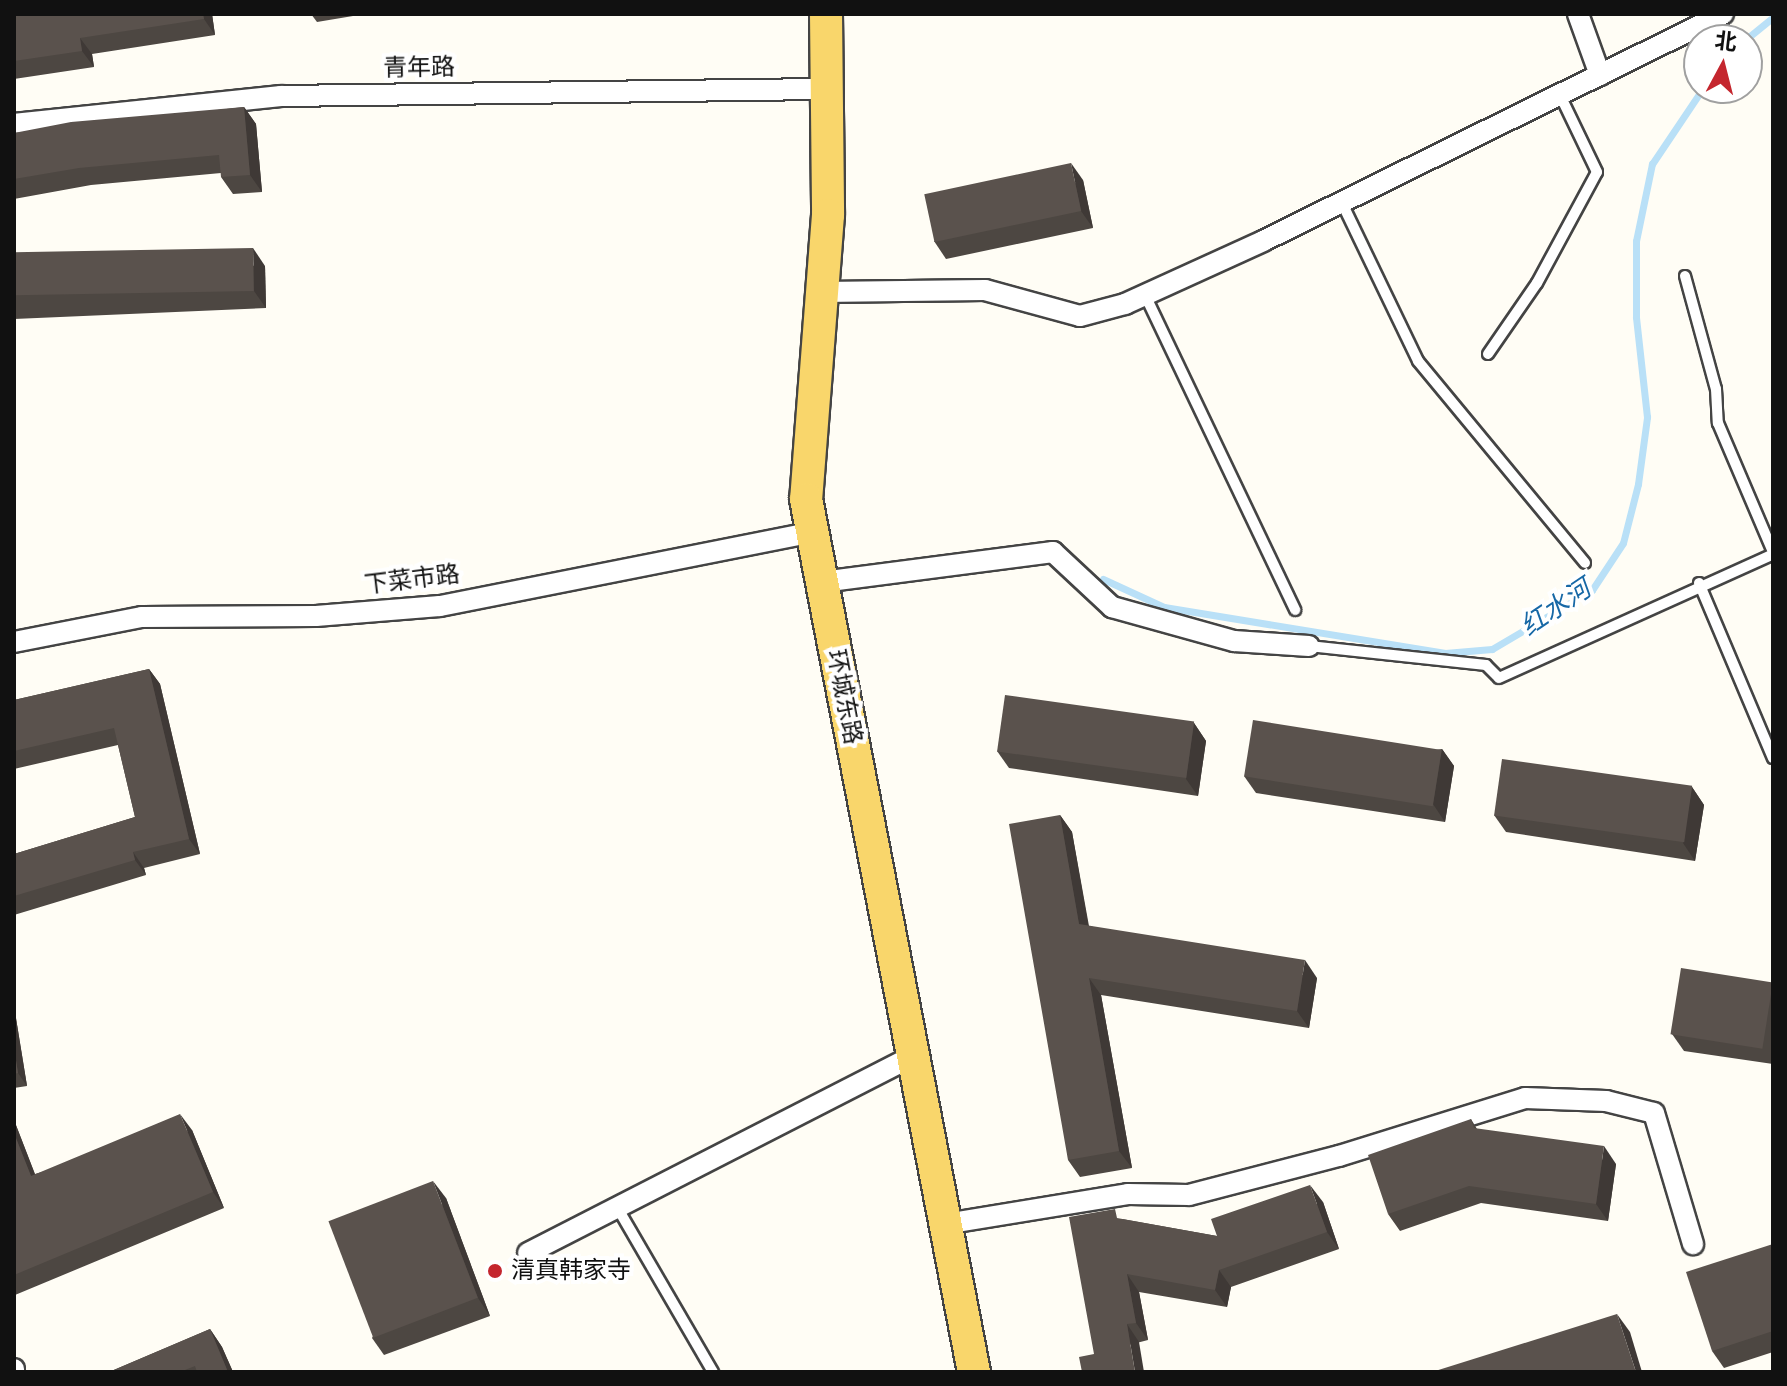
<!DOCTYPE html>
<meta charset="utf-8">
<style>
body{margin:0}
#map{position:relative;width:1787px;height:1386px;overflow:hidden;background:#fffdf5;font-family:"Times New Roman","Noto Sans SC",serif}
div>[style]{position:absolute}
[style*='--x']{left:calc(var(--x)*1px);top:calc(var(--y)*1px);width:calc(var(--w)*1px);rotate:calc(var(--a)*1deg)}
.stream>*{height:7px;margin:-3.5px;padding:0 3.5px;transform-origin:3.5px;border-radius:3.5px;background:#b9e0f7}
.roads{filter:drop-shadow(2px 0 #444) drop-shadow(-2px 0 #444) drop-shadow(0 2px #444) drop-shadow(0 -2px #444)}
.lane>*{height:10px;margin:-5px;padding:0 5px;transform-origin:5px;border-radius:5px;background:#fff}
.street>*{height:20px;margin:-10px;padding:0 10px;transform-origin:10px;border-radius:10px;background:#fff}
.primary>*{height:32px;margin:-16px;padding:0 16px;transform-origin:16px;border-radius:16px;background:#f9d66b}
.wall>*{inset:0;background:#4d4742}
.shaded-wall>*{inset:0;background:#3f3936}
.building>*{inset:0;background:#5a524d;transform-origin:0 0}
.dots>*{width:22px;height:22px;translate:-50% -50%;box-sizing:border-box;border:4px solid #fff;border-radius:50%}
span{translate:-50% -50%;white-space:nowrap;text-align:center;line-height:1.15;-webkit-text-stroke:8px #fff;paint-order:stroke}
.street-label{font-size:24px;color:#111}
.poi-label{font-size:24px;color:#111}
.left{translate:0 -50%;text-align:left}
.water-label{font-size:26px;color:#1768a6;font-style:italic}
.frame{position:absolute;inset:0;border:16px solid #111;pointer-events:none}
.north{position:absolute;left:1683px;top:24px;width:80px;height:80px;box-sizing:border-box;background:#fff;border:2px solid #a0a0a0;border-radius:50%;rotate:7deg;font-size:22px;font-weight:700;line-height:32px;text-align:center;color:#111}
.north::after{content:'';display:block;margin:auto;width:28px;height:36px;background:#c4262e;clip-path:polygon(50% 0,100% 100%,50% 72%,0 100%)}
</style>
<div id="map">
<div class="stream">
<div style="--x:1745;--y:40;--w:36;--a:-39"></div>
<div style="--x:1103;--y:579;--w:67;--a:24.7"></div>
<div style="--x:1164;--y:607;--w:285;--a:9.3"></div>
<div style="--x:1445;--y:653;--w:47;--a:-4.9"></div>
<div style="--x:1492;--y:649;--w:116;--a:-30.5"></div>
<div style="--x:1592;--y:590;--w:56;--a:-56.6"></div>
<div style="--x:1623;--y:543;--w:61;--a:-75.7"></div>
<div style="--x:1638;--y:484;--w:68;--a:-82.3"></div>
<div style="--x:1647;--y:417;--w:101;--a:-96.3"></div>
<div style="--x:1636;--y:317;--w:76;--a:-90"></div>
<div style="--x:1636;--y:241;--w:79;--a:-78.3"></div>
<div style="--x:1652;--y:164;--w:92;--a:-56.1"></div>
</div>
<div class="roads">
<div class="lane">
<div style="--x:1342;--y:203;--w:175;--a:64.3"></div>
<div style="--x:1418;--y:361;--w:262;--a:50.4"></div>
<div style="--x:1685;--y:276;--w:117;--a:74.7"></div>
<div style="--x:1716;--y:389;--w:34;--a:87"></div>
<div style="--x:1718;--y:423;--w:140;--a:66.9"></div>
<div style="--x:1145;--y:295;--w:349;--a:64.5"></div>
<div style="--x:1488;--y:354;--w:86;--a:-55.4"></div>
<div style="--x:1537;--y:283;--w:126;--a:-61.6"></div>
<div style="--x:1597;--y:172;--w:85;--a:-115.7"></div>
<div style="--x:1699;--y:583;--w:190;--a:67.1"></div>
<div style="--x:1309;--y:646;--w:178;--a:6.1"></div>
<div style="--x:1486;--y:665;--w:18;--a:45"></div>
<div style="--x:1499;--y:678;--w:301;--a:-24.3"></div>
<div style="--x:617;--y:1207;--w:191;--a:59.8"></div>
</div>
<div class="street">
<div style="--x:1578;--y:14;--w:65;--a:70.2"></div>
<div style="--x:14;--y:124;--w:268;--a:-6"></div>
<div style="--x:281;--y:96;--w:545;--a:-0.74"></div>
<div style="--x:822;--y:292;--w:163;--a:-0.7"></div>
<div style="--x:985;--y:290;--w:98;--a:15.3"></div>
<div style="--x:1080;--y:316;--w:47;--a:-14.9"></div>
<div style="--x:1125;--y:304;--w:152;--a:-24.5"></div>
<div style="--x:1263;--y:241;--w:513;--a:-26.27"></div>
<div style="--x:822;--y:582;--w:233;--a:-7.4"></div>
<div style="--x:1053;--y:552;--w:81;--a:43"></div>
<div style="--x:1112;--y:607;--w:127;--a:15.6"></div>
<div style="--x:1234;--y:641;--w:75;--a:3.8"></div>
<div style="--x:14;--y:642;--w:130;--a:-11.1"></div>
<div style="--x:142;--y:617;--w:174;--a:-0.3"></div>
<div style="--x:316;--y:616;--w:124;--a:-4.6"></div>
<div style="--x:440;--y:606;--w:380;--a:-11.2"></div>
<div style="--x:945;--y:1224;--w:185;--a:-9.3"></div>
<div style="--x:1128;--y:1194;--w:61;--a:0.9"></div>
<div style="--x:1189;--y:1195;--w:155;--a:-14.6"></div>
<div style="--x:1339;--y:1156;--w:195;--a:-17.3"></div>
<div style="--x:1525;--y:1098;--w:81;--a:2.1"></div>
<div style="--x:1606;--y:1101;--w:49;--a:14"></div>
<div style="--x:1654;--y:1113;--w:137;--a:73.4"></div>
<div style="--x:528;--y:1253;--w:432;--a:-27.1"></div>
<div style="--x:14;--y:1369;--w:3;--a:90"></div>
</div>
<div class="primary">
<div style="--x:826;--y:14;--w:201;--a:89.4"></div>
<div style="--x:828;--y:215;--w:285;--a:94.4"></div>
<div style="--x:806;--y:499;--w:889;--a:79.11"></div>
</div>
</div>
<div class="wall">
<div style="clip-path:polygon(14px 14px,212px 14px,215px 35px,92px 54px,94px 67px,14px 79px)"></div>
<div style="clip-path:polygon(311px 14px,365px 14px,317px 22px)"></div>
<div style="clip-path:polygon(244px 107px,256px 124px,262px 192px,233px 194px,221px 177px,221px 173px,91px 185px,14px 199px,14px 133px)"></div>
<div style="clip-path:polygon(1083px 180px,1093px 228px,946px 259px,934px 241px)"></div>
<div style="clip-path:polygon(14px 259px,265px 266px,266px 308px,14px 319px)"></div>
<div style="clip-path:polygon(149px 669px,160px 684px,200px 854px,144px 868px,146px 875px,14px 915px,14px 854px,135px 817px,118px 745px,14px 769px,14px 700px)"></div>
<div style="clip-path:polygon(1194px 723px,1206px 741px,1198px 796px,1009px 768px,997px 751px)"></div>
<div style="clip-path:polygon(1442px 749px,1454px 766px,1445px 822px,1256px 793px,1244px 776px)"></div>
<div style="clip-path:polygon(1692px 787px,1704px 805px,1695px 861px,1506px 832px,1494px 815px)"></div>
<div style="clip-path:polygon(1060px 815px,1072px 832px,1089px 926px,1317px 978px,1309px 1028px,1101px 995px,1132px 1168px,1080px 1177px,1068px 1160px)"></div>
<div style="clip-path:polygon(1773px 982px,1773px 1064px,1684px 1051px,1672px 1034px)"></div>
<div style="clip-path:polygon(14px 1006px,27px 1086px,14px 1088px)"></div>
<div style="clip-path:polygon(1471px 1119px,1477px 1129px,1616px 1164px,1608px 1221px,1481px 1203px,1400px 1231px,1388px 1214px)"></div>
<div style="clip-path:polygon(14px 1120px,35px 1174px,192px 1130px,224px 1208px,15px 1295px,14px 1294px)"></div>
<div style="clip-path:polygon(446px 1198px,490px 1316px,384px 1355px,372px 1338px)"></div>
<div style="clip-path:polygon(1323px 1202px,1339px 1249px,1231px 1287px,1227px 1307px,1139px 1292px,1148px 1340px,1094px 1354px,1122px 1219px,1217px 1236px)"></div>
<div style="clip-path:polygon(1773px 1244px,1773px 1352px,1724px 1368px,1712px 1351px)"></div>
<div style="clip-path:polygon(210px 1329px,222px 1347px,233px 1372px,109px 1372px)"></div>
</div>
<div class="shaded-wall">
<div style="clip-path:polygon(203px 14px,212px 14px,215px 35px,204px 19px)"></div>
<div style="clip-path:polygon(80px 38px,92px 54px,94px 67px,82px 51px)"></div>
<div style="clip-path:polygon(244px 107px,256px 124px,262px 192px,250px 175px)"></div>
<div style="clip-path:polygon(1071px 163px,1083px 180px,1093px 228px,1081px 211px)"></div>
<div style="clip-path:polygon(253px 248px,265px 266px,266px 308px,254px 291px)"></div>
<div style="clip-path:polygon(149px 669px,160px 684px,200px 854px,189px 839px)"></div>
<div style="clip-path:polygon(1194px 723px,1206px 741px,1198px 796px,1186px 779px)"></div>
<div style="clip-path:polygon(1442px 749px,1454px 766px,1445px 822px,1433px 804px)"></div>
<div style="clip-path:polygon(1692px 787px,1704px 805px,1695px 861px,1683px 843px)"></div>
<div style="clip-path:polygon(1060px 815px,1072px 832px,1091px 941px,1079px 924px)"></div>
<div style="clip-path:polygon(133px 852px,144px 868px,146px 875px,135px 860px)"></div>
<div style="clip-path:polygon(1305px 960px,1317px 978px,1309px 1028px,1297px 1011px)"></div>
<div style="clip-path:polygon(1089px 978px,1101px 995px,1132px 1168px,1119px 1151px)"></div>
<div style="clip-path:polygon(14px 1006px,27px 1086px,18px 1073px,14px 1048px)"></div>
<div style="clip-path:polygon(180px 1114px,192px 1130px,224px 1208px,213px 1192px)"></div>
<div style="clip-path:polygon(14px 1120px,42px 1193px,31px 1176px,14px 1133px)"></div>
<div style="clip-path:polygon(1604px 1146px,1616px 1164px,1608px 1221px,1596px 1204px)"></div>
<div style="clip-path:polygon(433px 1181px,446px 1198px,490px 1316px,478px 1298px)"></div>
<div style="clip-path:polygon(1310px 1185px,1323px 1202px,1339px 1249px,1327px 1232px)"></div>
<div style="clip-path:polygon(1219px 1270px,1231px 1287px,1227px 1307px,1215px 1290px)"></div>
<div style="clip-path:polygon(1127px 1274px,1139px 1292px,1148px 1340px,1136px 1323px)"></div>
<div style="clip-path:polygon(1617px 1314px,1630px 1332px,1642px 1372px,1636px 1372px)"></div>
<div style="clip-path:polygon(1127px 1324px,1139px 1342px,1144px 1372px,1135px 1372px)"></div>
<div style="clip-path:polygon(210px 1329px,222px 1347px,233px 1372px,228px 1372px)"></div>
</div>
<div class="building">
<div style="clip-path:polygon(14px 14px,203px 14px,204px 19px,80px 38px,82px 51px,14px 61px)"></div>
<div style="clip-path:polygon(244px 107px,250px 175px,221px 177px,219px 155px,79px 168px,14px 179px,14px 133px,71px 122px)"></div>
<div style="left:1071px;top:163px;width:49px;height:150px;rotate:78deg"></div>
<div style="left:253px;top:248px;width:43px;height:239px;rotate:89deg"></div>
<div style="clip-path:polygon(149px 669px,189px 839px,133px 852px,135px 860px,14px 896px,14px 854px,135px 817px,114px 728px,14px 751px,14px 700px)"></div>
<div style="left:1005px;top:695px;width:191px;height:57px;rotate:8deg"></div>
<div style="left:1253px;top:720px;width:191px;height:57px;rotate:9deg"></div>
<div style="left:1502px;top:759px;width:192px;height:57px;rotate:8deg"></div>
<div style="clip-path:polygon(1060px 815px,1079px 924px,1305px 960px,1297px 1011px,1089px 978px,1119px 1151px,1068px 1160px,1009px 824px)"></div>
<div style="left:1681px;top:968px;width:93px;height:67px;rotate:9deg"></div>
<div style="clip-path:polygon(14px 1048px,18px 1073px,14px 1074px)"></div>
<div style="clip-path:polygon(180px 1114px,213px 1192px,14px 1275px,14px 1133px,31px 1176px)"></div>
<div style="clip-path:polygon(1471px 1119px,1474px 1128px,1604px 1146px,1596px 1204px,1469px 1186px,1388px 1214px,1368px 1155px)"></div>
<div style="left:433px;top:1181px;width:125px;height:112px;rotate:69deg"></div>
<div style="clip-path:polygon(1310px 1185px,1327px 1232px,1219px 1270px,1215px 1290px,1127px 1274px,1136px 1323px,1127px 1324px,1135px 1372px,1082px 1372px,1079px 1357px,1094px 1354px,1069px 1217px,1115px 1209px,1117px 1218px,1217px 1236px,1211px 1219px)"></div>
<div style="clip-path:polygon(1773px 1244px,1773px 1331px,1712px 1351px,1686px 1272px)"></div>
<div style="clip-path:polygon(1617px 1314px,1636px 1372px,1432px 1372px)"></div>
<div style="clip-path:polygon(210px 1329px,228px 1372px,197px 1372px,195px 1366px,180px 1372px,109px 1372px)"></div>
</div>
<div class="dots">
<div style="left:495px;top:1271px;background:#c4262e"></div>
</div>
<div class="street-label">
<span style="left:419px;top:68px;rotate:-1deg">青年路</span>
<span style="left:412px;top:580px;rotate:-7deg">下菜市路</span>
<span style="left:844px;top:697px;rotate:79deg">环城东路</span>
</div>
<div class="poi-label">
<span class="left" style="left:511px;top:1271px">清真韩家寺</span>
</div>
<div class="water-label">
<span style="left:1556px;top:608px;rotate:-34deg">红水河</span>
</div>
<div class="frame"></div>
<div class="north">北</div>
</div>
